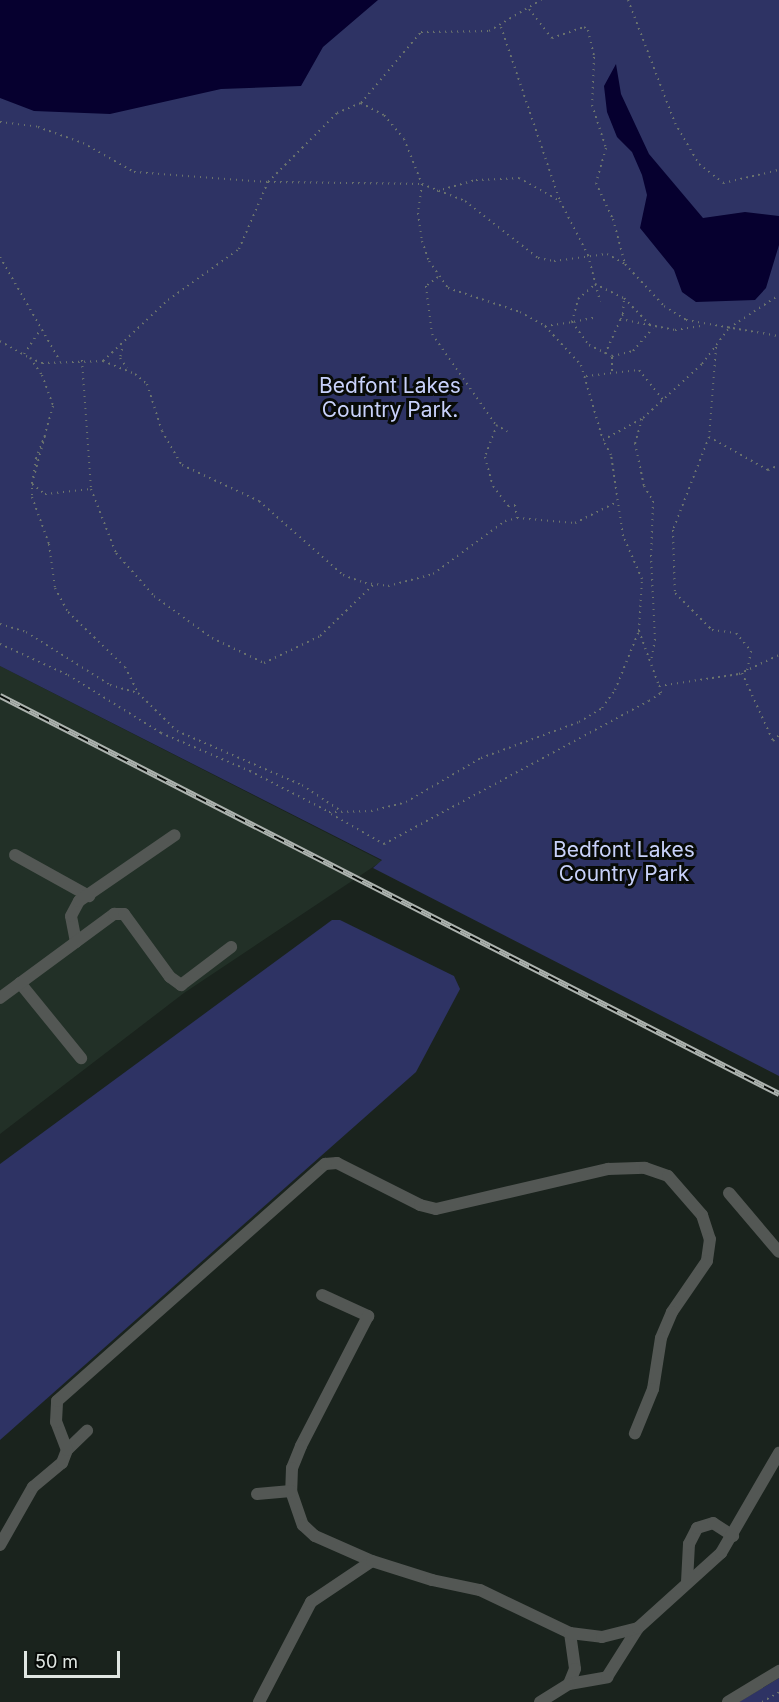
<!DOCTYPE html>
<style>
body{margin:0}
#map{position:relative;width:779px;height:1702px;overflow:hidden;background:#1a231d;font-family:Inter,sans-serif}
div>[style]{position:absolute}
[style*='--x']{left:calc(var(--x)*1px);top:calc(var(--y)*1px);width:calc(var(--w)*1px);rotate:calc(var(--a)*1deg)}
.built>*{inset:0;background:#223027}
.green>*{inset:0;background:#2e3364}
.water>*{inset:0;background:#06002f}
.path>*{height:2px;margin-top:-1px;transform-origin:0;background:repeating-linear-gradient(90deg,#6b736d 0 1.5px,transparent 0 6px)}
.minor>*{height:12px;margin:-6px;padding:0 6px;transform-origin:6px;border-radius:6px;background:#535754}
.rail>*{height:6px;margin-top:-3px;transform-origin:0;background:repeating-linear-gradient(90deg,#080b08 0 11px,#adb3af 0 22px);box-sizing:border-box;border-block:2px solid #adb3af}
span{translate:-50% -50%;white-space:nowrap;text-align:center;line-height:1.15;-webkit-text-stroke:6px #080b08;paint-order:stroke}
.park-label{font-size:21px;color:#c8d1fa}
.scale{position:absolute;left:24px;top:1651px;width:96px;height:27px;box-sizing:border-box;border:3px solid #e1e7e3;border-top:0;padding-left:8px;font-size:18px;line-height:21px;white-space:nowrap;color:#e1e7e3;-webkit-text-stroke:4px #080b08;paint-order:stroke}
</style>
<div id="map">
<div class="built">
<div style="clip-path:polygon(0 666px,382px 861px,184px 993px,0 1134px)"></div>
</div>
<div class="green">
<div style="clip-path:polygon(0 0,779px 0,779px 1076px,373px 868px,382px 860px,0 666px)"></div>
<div style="clip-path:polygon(332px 920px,340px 920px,454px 976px,460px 989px,416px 1072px,0 1440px,0 1164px)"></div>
<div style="clip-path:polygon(779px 1678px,779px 1702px,739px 1702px)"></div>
</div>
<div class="water">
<div style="clip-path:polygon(0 0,378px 0,323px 47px,301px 86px,221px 89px,110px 114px,34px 111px,0 98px)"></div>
<div style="clip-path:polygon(616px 64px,621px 94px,649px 154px,703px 218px,745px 212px,779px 216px,779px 245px,766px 288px,755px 300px,696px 302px,682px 292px,674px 270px,640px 228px,647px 195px,642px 175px,632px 152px,617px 137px,607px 112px,604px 86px)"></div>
</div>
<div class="path">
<div style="--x:628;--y:0;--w:132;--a:69.1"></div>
<div style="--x:675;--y:123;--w:48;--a:59.7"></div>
<div style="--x:699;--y:164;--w:31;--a:38"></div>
<div style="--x:723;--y:183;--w:57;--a:-13.1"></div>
<div style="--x:529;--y:9;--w:37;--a:52"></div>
<div style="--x:552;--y:38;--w:34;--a:-19"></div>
<div style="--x:584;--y:27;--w:5;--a:37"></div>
<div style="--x:588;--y:30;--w:28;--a:77"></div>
<div style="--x:594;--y:57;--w:48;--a:92.4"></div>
<div style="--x:592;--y:105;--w:45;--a:72"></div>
<div style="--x:606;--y:148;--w:36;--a:106"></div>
<div style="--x:596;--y:183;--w:40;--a:65"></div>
<div style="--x:613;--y:219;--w:47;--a:75.1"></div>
<div style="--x:501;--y:27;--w:184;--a:71.3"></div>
<div style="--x:361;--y:103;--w:93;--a:-49.8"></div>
<div style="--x:421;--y:32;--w:68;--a:-0.8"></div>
<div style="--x:489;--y:31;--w:61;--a:-30.8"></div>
<div style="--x:0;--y:122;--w:38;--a:7"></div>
<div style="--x:38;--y:127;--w:48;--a:19.6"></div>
<div style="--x:83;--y:143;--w:59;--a:29.6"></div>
<div style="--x:134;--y:172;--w:134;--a:4.3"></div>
<div style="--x:268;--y:182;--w:98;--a:-45"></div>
<div style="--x:337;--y:113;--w:26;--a:-23"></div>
<div style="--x:361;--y:103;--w:26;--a:28"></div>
<div style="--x:384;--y:115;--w:31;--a:50"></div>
<div style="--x:404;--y:139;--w:48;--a:68.2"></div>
<div style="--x:422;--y:184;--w:29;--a:98"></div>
<div style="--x:418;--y:213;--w:28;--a:82"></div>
<div style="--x:422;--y:241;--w:21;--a:71"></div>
<div style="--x:429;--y:261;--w:33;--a:55"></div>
<div style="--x:448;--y:288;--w:76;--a:18.4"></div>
<div style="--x:520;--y:312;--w:29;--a:29"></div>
<div style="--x:545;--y:326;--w:27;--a:-8"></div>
<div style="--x:572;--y:322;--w:29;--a:54"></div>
<div style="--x:589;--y:345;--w:25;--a:26"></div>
<div style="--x:612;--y:356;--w:22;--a:-13"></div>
<div style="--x:633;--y:351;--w:30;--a:-49"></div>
<div style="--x:437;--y:191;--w:41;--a:-15.8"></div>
<div style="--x:476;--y:180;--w:43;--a:-2.7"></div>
<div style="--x:519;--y:178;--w:47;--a:29.3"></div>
<div style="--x:560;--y:201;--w:61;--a:62.6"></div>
<div style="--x:588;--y:255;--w:48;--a:75.4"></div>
<div style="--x:0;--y:257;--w:120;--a:60"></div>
<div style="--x:438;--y:277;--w:15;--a:143"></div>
<div style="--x:426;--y:286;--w:48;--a:82.9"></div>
<div style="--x:432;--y:334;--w:111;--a:54.9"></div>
<div style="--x:496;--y:425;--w:13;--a:29"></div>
<div style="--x:593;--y:318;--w:21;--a:169"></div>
<div style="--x:572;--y:322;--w:24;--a:-75"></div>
<div style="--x:578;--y:299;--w:23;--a:-41"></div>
<div style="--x:595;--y:284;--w:32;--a:26"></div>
<div style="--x:624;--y:298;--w:42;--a:46"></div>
<div style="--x:620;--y:319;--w:56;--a:11.3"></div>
<div style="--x:675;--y:330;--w:26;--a:-9"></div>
<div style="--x:545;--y:326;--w:53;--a:47.3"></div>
<div style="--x:581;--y:365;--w:78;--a:73.7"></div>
<div style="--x:0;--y:341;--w:34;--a:30"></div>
<div style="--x:30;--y:358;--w:21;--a:55"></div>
<div style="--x:42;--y:375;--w:33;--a:70"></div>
<div style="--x:53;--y:406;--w:29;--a:106"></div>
<div style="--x:716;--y:347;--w:90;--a:94.4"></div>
<div style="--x:709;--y:437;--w:68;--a:29.2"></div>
<div style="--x:768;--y:470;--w:12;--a:-24"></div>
<div style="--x:122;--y:349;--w:9;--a:103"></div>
<div style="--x:120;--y:358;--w:12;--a:55"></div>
<div style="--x:24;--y:354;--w:30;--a:-56"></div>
<div style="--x:605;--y:354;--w:44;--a:-65.8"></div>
<div style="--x:623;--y:314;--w:16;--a:-86"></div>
<div style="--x:30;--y:358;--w:13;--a:23"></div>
<div style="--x:42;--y:363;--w:61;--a:-1.9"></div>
<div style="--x:103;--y:361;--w:35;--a:22"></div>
<div style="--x:135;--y:374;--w:16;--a:40"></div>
<div style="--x:147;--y:384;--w:49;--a:72.3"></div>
<div style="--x:162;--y:431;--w:39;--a:60"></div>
<div style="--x:182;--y:465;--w:85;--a:25.1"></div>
<div style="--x:259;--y:501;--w:112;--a:41.4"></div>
<div style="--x:343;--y:575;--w:23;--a:20"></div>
<div style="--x:365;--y:583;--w:23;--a:7"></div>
<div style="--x:388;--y:586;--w:47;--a:-14.9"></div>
<div style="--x:433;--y:574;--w:89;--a:-36.4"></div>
<div style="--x:505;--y:521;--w:12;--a:-14"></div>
<div style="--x:517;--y:518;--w:58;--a:4.9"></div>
<div style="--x:575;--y:523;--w:47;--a:-26.6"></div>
<div style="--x:82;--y:360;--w:129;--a:86"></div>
<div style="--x:91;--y:489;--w:69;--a:68.7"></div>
<div style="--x:116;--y:553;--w:57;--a:48.5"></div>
<div style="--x:154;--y:596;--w:72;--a:35.9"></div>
<div style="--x:212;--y:638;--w:58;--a:25.7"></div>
<div style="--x:264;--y:663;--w:62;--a:-25.7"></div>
<div style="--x:320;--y:636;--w:75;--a:-43.9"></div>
<div style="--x:103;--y:361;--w:89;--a:-43.2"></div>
<div style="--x:168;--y:300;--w:87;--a:-35.7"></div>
<div style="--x:239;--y:249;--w:73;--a:-66.6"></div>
<div style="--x:268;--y:182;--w:154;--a:0.7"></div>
<div style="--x:422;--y:184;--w:46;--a:21.6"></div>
<div style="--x:465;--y:201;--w:93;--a:38"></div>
<div style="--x:538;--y:258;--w:16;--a:11"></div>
<div style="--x:554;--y:261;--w:53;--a:-7.5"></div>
<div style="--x:607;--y:254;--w:21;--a:29"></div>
<div style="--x:625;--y:264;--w:57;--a:47.1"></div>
<div style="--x:664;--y:306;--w:26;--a:32"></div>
<div style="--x:686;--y:320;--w:94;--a:9.8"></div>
<div style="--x:612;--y:371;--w:15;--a:-90"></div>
<div style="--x:586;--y:376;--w:53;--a:-6.5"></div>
<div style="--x:639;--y:370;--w:38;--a:51"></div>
<div style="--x:642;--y:419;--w:25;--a:106"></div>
<div style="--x:635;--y:443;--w:44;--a:78.2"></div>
<div style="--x:644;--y:486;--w:17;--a:59"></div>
<div style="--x:653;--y:501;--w:54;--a:92.1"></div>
<div style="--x:651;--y:555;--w:84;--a:87.3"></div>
<div style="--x:655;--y:639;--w:23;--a:100"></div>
<div style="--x:497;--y:425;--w:34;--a:111"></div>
<div style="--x:485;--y:457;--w:30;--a:75"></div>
<div style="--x:493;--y:486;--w:25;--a:53"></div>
<div style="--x:508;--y:506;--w:7;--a:-8"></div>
<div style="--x:515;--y:505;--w:13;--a:81"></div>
<div style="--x:709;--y:437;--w:100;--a:111.2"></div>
<div style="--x:673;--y:530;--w:63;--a:88.2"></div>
<div style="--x:675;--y:593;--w:52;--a:45"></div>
<div style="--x:712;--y:630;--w:24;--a:7"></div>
<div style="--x:736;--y:633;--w:23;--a:50"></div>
<div style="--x:751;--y:651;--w:20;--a:101"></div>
<div style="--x:32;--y:484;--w:51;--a:-75.1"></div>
<div style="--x:45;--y:435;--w:25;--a:111"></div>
<div style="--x:36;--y:458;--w:24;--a:99"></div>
<div style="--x:32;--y:482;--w:15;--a:90"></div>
<div style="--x:32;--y:497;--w:50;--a:70.1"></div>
<div style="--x:49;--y:544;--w:44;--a:82.2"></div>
<div style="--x:55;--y:588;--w:27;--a:62"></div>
<div style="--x:68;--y:612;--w:79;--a:44"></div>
<div style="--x:125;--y:667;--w:28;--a:63"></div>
<div style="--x:32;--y:484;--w:16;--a:38"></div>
<div style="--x:45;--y:494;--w:46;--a:-6.2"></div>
<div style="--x:0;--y:624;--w:27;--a:17"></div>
<div style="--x:26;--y:632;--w:99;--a:32.2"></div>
<div style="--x:110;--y:685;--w:29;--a:16"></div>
<div style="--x:138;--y:693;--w:54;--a:44.3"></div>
<div style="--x:177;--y:731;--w:136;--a:23.4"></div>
<div style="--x:302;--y:785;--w:47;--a:33.7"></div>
<div style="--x:639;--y:631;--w:59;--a:70"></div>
<div style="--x:659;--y:686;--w:81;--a:-8.5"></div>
<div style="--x:739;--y:674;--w:44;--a:-25.4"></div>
<div style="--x:0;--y:644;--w:75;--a:24.5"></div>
<div style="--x:68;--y:675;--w:110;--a:31.9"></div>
<div style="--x:161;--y:733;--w:97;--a:23.1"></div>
<div style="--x:250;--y:771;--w:89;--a:27.4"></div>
<div style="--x:329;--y:812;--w:42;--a:-1.4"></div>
<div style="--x:371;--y:811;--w:36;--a:-14"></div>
<div style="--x:406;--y:802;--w:87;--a:-30.4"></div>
<div style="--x:481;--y:758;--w:104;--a:-20.2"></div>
<div style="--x:579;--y:722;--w:27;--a:-31"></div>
<div style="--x:602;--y:708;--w:22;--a:-54"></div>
<div style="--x:615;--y:690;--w:64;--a:-67.9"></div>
<div style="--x:639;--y:631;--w:52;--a:-86.7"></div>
<div style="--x:642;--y:579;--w:47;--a:-113.8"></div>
<div style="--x:623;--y:536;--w:82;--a:-98.4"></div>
<div style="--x:611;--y:455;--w:17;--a:-118"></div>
<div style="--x:603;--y:440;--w:46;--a:-28.8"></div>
<div style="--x:643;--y:418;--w:80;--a:-42.5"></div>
<div style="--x:702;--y:364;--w:45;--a:-53.1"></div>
<div style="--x:729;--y:328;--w:60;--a:-33.4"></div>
<div style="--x:742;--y:673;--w:75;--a:65.5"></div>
<div style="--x:773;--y:741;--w:8;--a:-45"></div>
<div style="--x:331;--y:814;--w:61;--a:29.5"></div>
<div style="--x:384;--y:844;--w:301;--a:-28.4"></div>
<div style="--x:649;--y:701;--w:14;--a:-34"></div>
<div style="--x:661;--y:693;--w:7;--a:-106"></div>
<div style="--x:762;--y:1702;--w:20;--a:-30"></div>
</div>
<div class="minor">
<div style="--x:15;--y:855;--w:85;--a:29"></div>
<div style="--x:76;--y:942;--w:26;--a:-101"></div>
<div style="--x:71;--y:916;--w:17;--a:-62"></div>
<div style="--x:79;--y:901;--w:116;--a:-34.5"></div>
<div style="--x:20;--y:983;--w:97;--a:50.9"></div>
<div style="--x:0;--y:998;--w:142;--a:-36.4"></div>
<div style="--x:114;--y:914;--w:10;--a:0"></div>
<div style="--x:124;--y:914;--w:78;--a:53.9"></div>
<div style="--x:170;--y:977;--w:14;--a:36"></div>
<div style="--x:181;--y:985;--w:63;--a:-37.2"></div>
<div style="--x:729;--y:1193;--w:77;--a:49.7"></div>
<div style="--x:322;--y:1295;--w:51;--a:24.5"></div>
<div style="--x:368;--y:1316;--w:146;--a:117.3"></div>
<div style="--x:301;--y:1446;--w:24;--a:112"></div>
<div style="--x:292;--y:1468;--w:23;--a:92"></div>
<div style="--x:291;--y:1491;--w:36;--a:71"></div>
<div style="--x:303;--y:1525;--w:16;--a:43"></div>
<div style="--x:315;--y:1536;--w:62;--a:23.7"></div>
<div style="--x:67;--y:1450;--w:28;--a:-44"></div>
<div style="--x:257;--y:1494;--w:34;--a:-5"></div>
<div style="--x:0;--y:1545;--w:67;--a:-60.4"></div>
<div style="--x:33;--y:1487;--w:38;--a:-40"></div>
<div style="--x:62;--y:1463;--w:14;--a:-69"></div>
<div style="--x:67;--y:1450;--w:30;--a:-111"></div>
<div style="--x:56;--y:1422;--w:21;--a:-87"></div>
<div style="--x:57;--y:1401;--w:358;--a:-41.5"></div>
<div style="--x:325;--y:1164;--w:12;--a:-5"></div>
<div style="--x:337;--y:1163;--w:93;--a:26.8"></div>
<div style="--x:420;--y:1205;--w:16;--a:14"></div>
<div style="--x:436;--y:1209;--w:177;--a:-13.1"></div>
<div style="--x:608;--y:1169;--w:37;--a:-2"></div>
<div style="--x:645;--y:1168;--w:24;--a:19"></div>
<div style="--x:668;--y:1176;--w:52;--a:48.9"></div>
<div style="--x:702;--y:1215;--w:25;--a:72"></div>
<div style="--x:710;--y:1239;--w:22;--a:98"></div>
<div style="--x:707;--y:1261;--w:62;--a:124.5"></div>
<div style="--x:672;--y:1312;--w:28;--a:113"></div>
<div style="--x:661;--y:1338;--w:52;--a:98.9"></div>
<div style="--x:653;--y:1389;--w:48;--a:112.2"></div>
<div style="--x:687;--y:1582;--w:38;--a:-87"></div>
<div style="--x:689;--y:1544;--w:18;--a:-63"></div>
<div style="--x:697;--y:1528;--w:17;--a:-17"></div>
<div style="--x:713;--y:1523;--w:24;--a:33"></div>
<div style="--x:570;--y:1633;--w:36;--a:82"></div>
<div style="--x:575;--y:1669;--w:16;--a:112"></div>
<div style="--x:569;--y:1684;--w:39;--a:-10"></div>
<div style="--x:607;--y:1677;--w:58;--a:-57.7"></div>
<div style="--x:259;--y:1702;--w:113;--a:-62.5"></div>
<div style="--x:311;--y:1602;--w:73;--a:-33.9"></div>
<div style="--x:372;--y:1561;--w:63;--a:17.6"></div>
<div style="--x:432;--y:1580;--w:49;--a:11.8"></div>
<div style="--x:480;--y:1590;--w:100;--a:25.5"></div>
<div style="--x:570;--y:1633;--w:32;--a:7"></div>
<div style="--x:602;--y:1637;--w:37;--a:-14"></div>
<div style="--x:638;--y:1628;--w:112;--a:-42.1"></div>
<div style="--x:721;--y:1553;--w:116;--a:-59.9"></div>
<div style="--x:540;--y:1702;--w:34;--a:-32"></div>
<div style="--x:728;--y:1702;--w:60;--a:-31.3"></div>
</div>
<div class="rail">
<div style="--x:0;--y:696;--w:875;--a:27.06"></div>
</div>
<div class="park-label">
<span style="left:390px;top:398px">Bedfont Lakes<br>Country Park.</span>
<span style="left:624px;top:862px">Bedfont Lakes<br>Country Park</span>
</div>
<div class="scale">50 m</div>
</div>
